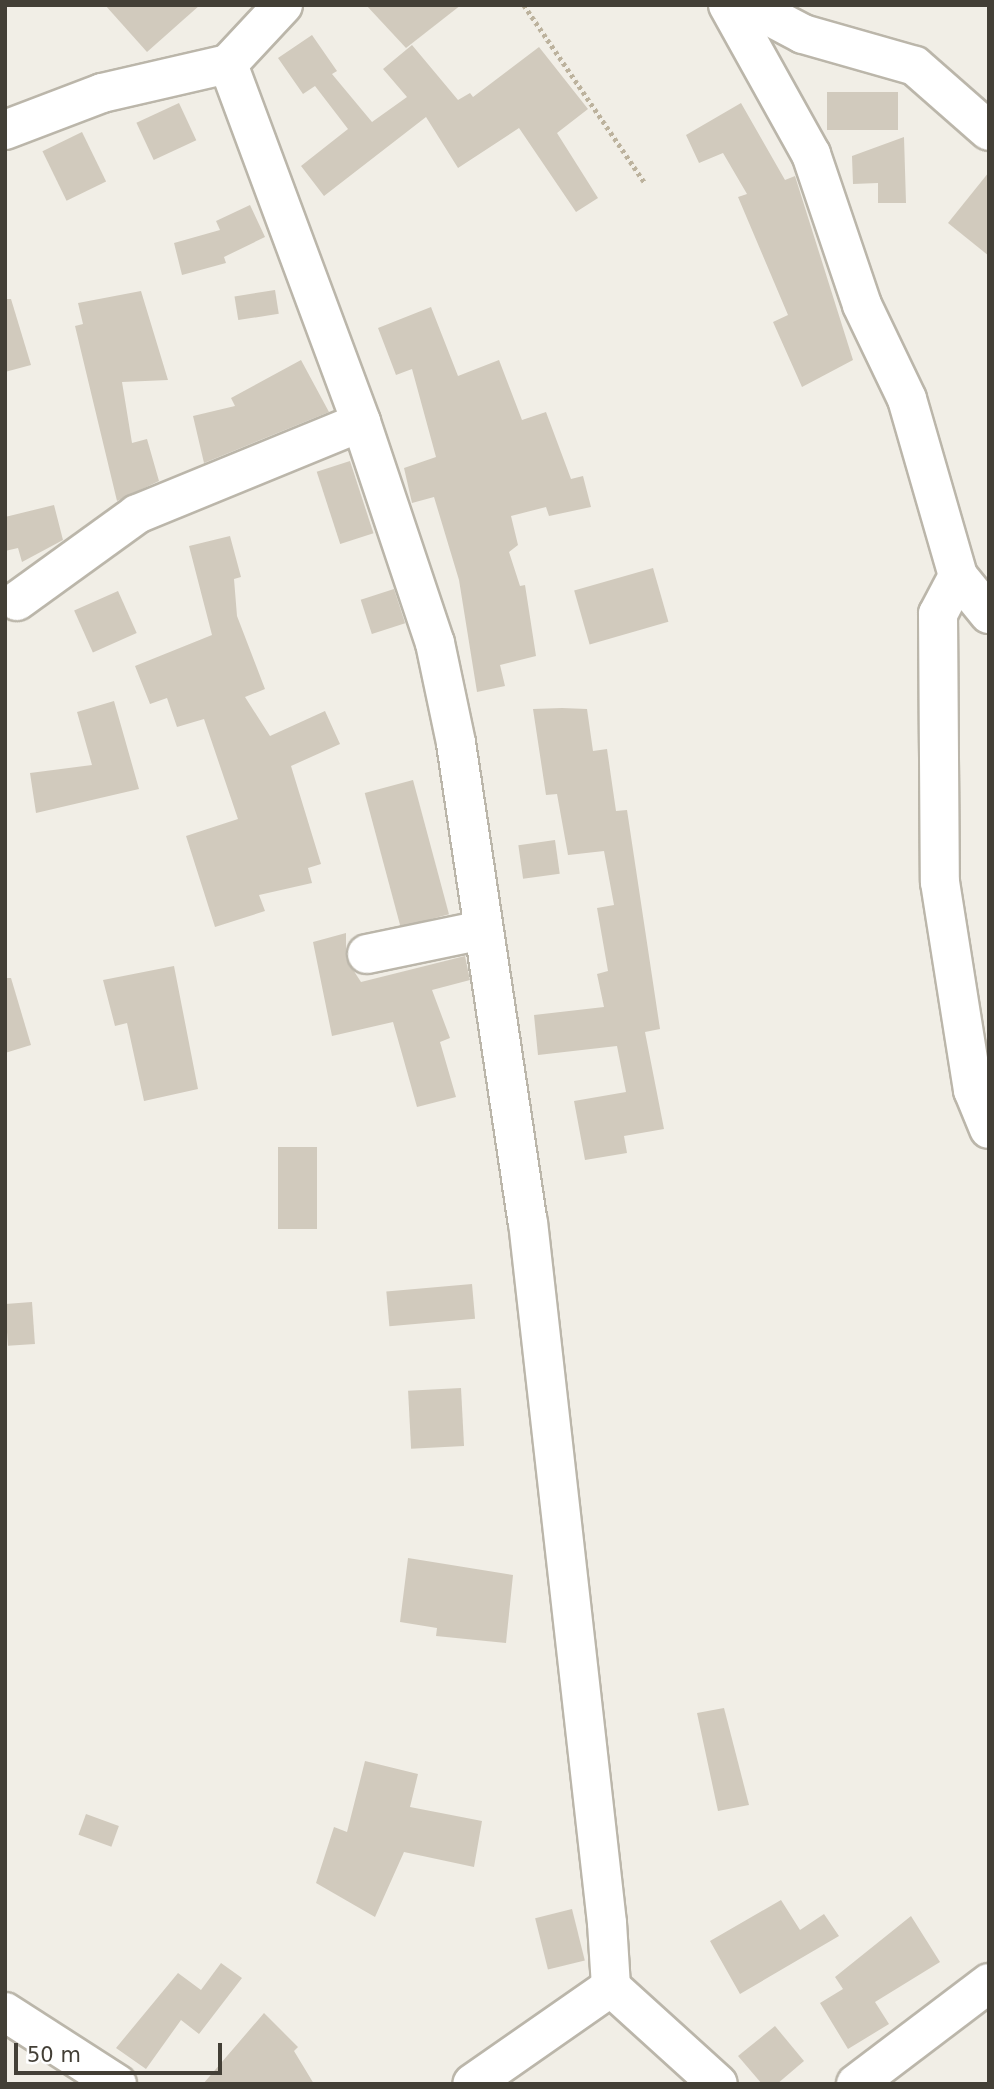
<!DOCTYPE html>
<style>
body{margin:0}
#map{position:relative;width:994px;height:2089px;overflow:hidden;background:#f1eee6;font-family:"DejaVu Sans",sans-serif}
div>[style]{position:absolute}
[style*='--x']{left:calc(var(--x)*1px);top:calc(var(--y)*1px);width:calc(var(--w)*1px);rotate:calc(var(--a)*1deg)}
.building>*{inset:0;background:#d1cabd;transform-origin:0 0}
.path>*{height:4.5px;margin-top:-2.25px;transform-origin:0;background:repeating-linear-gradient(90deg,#bcb29d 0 3.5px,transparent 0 7px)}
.roads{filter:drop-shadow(2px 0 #bbb6aa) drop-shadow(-2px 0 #bbb6aa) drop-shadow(0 2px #bbb6aa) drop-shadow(0 -2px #bbb6aa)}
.minor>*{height:38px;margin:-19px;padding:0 19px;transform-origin:19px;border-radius:19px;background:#fff}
span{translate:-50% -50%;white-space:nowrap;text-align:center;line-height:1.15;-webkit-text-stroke:5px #fff;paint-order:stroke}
.frame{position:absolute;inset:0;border:7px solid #433f36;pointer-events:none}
.scale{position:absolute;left:14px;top:2043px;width:208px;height:32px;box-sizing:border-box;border:4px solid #433f36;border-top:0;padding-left:9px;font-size:21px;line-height:24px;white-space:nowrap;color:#433f36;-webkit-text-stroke:5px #fff;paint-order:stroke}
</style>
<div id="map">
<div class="building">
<div style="clip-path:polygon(105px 5px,200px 5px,147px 52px)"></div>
<div style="clip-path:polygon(366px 5px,461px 5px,406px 48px)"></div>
<div style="clip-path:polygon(312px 35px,337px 71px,332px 74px,372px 122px,407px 97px,383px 69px,412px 45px,458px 100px,470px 93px,473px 97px,539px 47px,588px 109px,557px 133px,598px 198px,576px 212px,519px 128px,458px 168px,426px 117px,324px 196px,301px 166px,348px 129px,315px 86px,303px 94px,278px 58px)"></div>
<div style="left:827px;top:92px;width:71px;height:38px"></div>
<div style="left:179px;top:103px;width:41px;height:47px;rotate:65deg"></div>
<div style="clip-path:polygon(741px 103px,785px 180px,795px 176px,853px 360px,802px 387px,773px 322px,788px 315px,738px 197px,747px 194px,723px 153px,699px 163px,686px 135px)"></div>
<div style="left:82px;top:132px;width:55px;height:44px;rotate:64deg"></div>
<div style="clip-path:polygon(904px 137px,906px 203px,878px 203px,878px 183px,853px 184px,852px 156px)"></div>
<div style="clip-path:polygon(989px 172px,989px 256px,948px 223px)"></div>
<div style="clip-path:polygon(250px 205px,265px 237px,224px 257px,226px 263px,182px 275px,174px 243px,220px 230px,216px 221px)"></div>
<div style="left:275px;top:290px;width:24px;height:41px;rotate:81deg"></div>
<div style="clip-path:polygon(141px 291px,168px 380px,122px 382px,132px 443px,147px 439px,159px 481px,117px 501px,75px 326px,83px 324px,78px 303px)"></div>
<div style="clip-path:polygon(5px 299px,11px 299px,31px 365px,5px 372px)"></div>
<div style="clip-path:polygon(431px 307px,458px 376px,499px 360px,522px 420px,546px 412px,571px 479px,583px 476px,591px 507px,549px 516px,546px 507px,511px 516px,518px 545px,509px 552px,520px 586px,525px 585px,536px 656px,500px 665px,505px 686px,477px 692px,459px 580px,434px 497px,412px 503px,404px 468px,436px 457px,412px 369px,396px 375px,378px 328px)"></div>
<div style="clip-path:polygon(301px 360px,329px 412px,204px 463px,193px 416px,235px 406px,231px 398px)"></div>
<div style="left:350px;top:461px;width:76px;height:35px;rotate:72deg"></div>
<div style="clip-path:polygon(54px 505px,63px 540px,22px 562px,18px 548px,5px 551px,5px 517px)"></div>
<div style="clip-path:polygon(230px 536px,241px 577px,234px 579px,237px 616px,265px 689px,245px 697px,270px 736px,325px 711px,340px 744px,291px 766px,321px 864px,308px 868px,312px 883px,259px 895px,265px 911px,215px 927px,186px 836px,238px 819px,204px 719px,177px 727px,167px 698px,150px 704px,135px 666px,212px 635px,189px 546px)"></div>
<div style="left:653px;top:568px;width:56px;height:82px;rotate:74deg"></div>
<div style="left:394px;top:589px;width:36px;height:35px;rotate:72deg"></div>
<div style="left:118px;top:591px;width:46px;height:48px;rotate:66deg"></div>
<div style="clip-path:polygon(114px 701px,139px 789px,36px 813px,30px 773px,92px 765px,77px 712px)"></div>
<div style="clip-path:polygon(562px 708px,587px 709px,593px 751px,607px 749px,616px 811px,627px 810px,660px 1029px,645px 1032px,664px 1129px,624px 1136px,627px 1153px,585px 1160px,574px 1101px,626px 1092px,617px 1046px,538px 1055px,534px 1015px,604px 1007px,597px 974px,608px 971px,597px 908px,614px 905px,604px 851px,568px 855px,557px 794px,546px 795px,533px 709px)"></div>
<div style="left:413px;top:780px;width:139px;height:50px;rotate:75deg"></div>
<div style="left:555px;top:840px;width:34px;height:37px;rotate:82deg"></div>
<div style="clip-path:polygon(346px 933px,346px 959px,361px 982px,465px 956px,470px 980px,432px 990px,450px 1038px,440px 1042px,456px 1097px,417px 1107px,393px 1022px,332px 1036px,313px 942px)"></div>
<div style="clip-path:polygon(174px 966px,198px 1089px,144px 1101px,127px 1023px,115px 1026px,103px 980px)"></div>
<div style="clip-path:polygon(5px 978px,11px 978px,31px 1045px,5px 1053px)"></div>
<div style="left:317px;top:1147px;width:82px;height:39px;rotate:90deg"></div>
<div style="left:472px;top:1284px;width:35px;height:86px;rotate:85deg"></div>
<div style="left:32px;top:1302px;width:42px;height:27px;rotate:86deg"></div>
<div style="left:461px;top:1388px;width:58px;height:53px;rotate:87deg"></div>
<div style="clip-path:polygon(408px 1558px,513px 1575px,506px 1643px,436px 1636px,437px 1628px,400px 1622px)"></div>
<div style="clip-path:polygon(724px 1708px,749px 1805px,718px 1811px,697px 1713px)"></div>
<div style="clip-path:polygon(365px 1761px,418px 1774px,410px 1807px,482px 1821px,474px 1867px,404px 1852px,375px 1917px,316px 1883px,334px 1827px,347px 1832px)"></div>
<div style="left:86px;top:1814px;width:35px;height:22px;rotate:20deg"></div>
<div style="clip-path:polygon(781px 1900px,800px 1930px,824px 1914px,839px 1936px,740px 1994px,710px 1941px)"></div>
<div style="left:572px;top:1909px;width:53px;height:38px;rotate:76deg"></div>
<div style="clip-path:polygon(911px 1916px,940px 1962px,875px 2002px,889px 2024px,848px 2049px,820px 2003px,843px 1989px,835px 1977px)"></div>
<div style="clip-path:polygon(221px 1963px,242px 1978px,199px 2034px,181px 2020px,146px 2069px,116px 2048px,178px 1973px,201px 1990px)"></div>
<div style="clip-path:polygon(264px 2013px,298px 2047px,294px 2051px,314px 2084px,203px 2084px)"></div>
<div style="clip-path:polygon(775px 2026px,804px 2061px,777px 2084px,762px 2084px,738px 2056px)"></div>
</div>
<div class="path">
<div style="--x:524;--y:5;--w:215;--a:55.8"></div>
</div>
<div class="roads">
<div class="minor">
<div style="--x:283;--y:5;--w:81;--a:133"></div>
<div style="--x:228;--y:64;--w:382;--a:69.6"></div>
<div style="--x:361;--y:422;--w:233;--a:71.5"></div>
<div style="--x:435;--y:643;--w:102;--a:78.1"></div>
<div style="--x:456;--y:743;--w:484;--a:81.5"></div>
<div style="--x:528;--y:1222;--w:705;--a:83.57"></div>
<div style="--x:607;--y:1923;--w:64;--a:86.4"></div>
<div style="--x:611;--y:1987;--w:169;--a:145.1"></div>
<div style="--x:728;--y:5;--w:171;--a:60.9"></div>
<div style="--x:811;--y:154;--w:159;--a:71.3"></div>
<div style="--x:862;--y:305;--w:104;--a:64.4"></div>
<div style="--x:907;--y:399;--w:184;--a:73.9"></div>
<div style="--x:958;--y:576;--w:49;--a:50.8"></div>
<div style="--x:748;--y:5;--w:62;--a:27.8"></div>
<div style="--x:803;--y:34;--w:116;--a:15.9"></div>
<div style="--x:915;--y:66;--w:98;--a:41.3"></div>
<div style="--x:5;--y:130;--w:104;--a:-20.9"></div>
<div style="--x:102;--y:93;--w:129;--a:-13"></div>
<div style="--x:958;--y:576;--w:43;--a:117.8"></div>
<div style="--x:938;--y:614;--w:268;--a:89.6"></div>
<div style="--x:940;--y:882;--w:211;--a:81"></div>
<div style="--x:973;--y:1090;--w:42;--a:67.7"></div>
<div style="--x:17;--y:601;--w:148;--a:-35.9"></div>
<div style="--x:137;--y:514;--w:242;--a:-22.3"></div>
<div style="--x:367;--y:954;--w:118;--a:-11.7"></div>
<div style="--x:611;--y:1987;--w:144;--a:42.2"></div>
<div style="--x:5;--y:2012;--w:133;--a:32.7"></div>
<div style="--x:856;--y:2084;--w:167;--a:-37.2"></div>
</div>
</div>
<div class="frame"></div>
<div class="scale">50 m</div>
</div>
